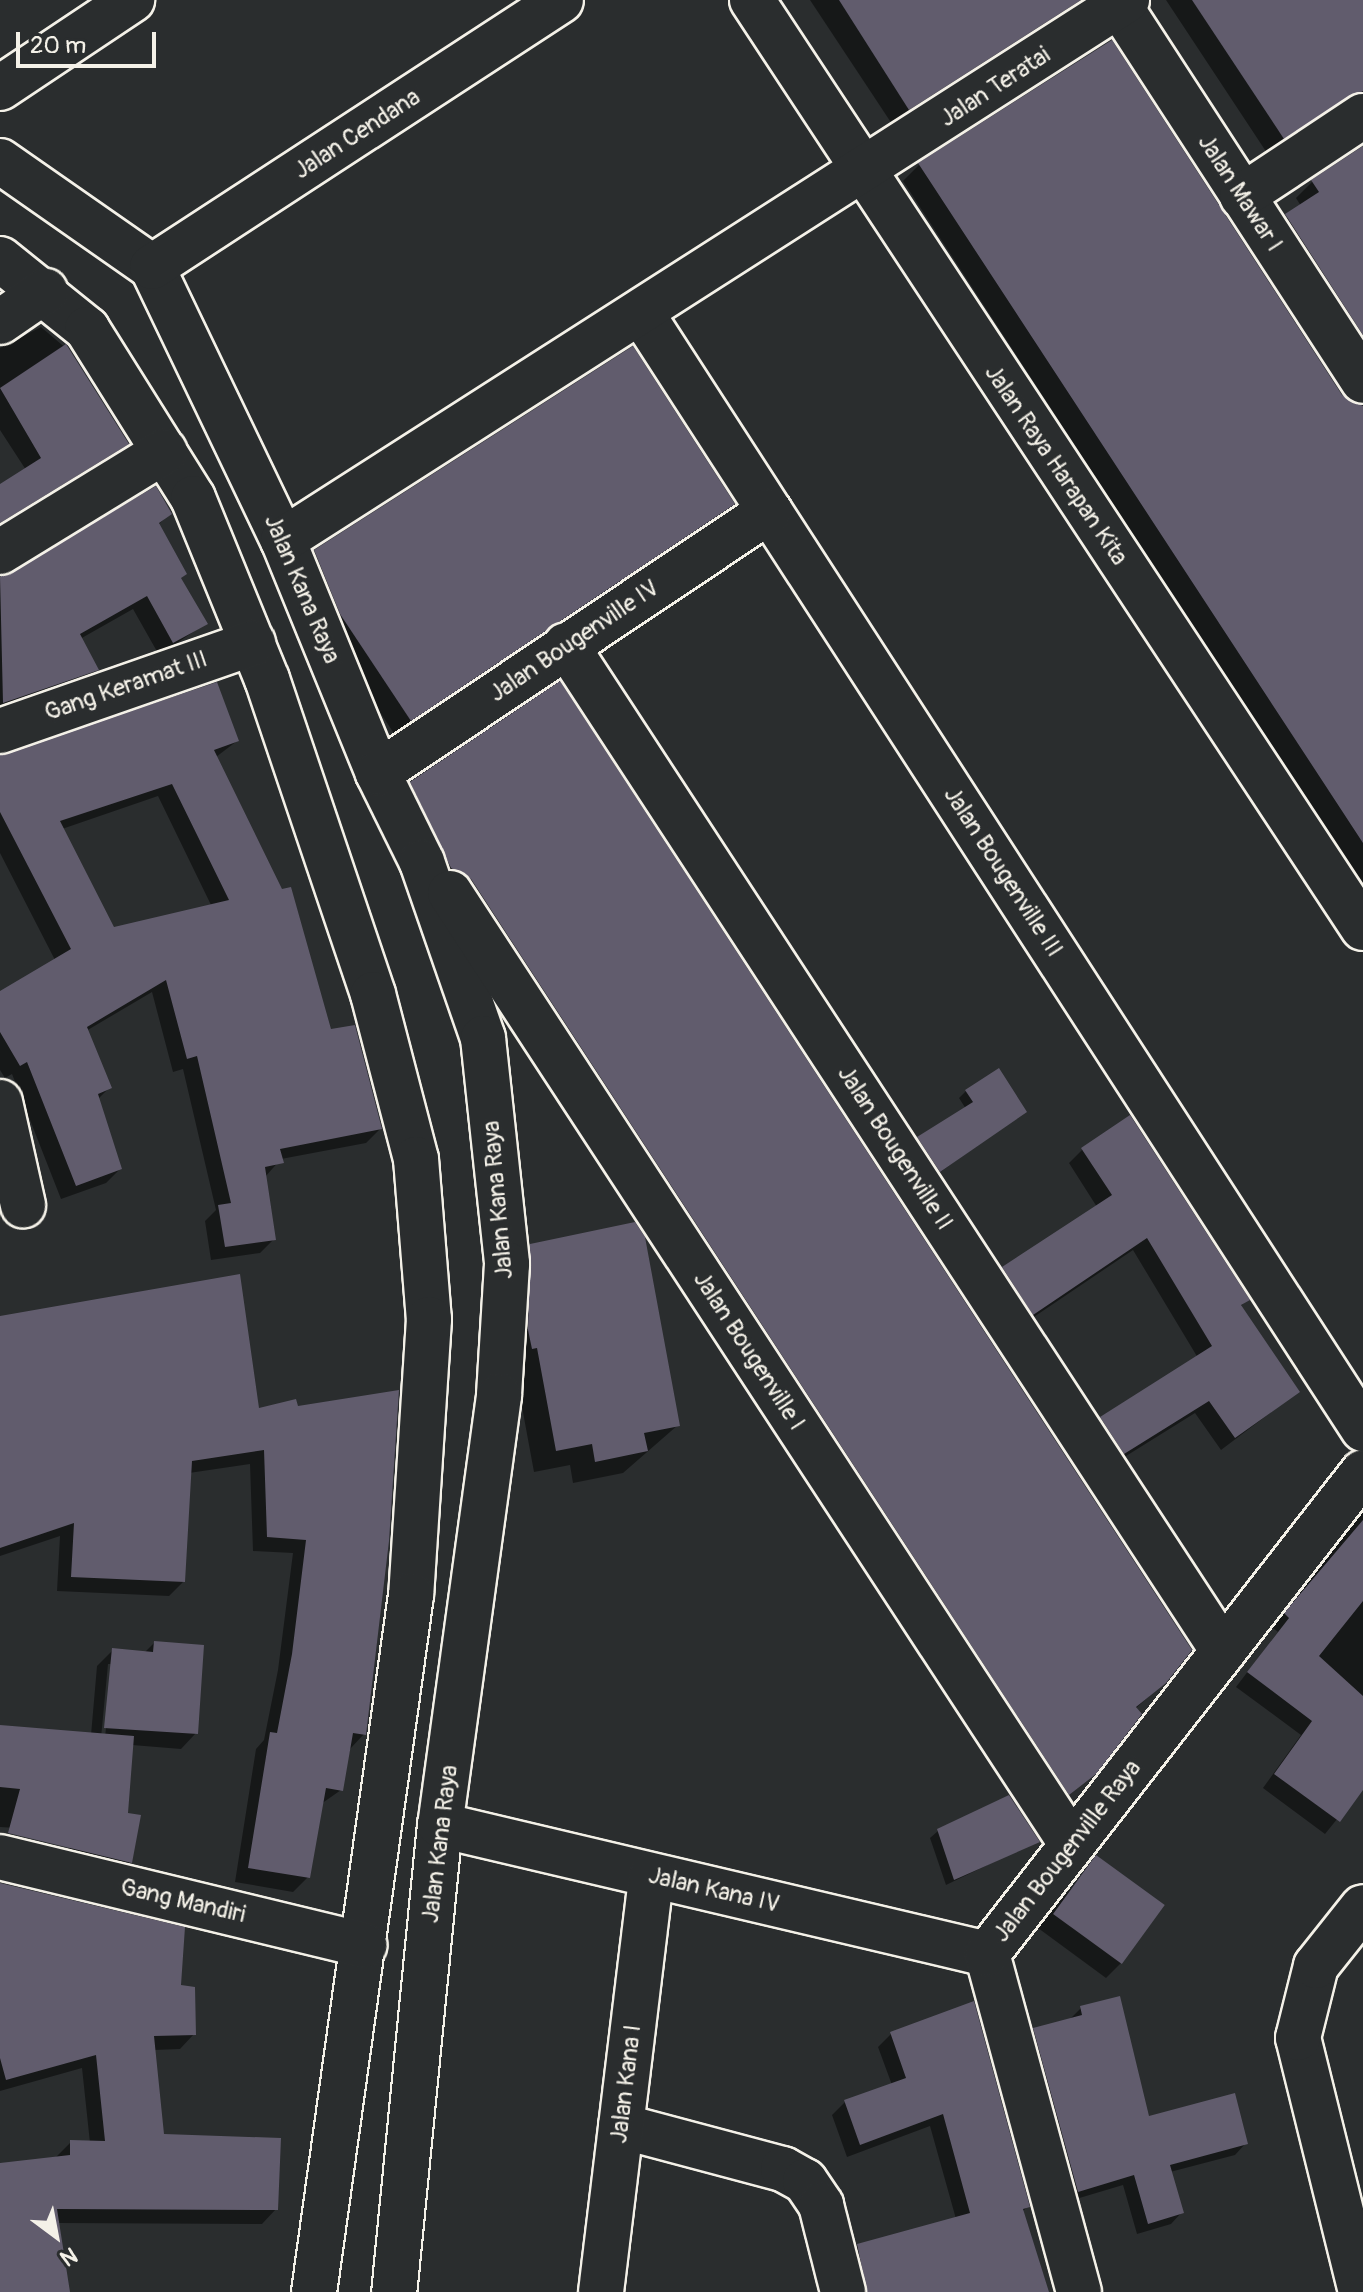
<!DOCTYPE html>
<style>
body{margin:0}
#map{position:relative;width:1363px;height:2292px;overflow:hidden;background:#2a2d2e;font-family:Pangolin,sans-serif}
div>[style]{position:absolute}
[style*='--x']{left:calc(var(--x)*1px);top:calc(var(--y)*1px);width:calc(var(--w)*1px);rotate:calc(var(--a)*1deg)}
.shadow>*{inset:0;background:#0007}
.building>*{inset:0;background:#615c6d;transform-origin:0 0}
.roads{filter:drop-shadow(2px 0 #f4f1e8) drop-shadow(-2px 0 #f4f1e8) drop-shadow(0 2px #f4f1e8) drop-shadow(0 -2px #f4f1e8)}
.minor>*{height:44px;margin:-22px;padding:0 22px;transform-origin:22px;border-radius:22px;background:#2a2d2e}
span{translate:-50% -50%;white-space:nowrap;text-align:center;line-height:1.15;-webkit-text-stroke:7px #2a2d2e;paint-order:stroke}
.street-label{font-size:24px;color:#f4f1e8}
.north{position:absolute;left:16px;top:2196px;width:80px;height:80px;-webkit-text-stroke:6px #2a2d2e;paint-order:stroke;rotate:148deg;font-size:22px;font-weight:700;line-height:32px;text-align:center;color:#f4f1e8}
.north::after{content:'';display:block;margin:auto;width:28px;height:36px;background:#f4f1e8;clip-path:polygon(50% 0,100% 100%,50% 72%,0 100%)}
.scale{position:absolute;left:16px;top:32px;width:140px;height:36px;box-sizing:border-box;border:4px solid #f4f1e8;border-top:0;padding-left:10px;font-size:24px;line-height:28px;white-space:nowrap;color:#f4f1e8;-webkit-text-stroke:6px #2a2d2e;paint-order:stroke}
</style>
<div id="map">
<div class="shadow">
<div style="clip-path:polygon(810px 0,1087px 0,892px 124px)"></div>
<div style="clip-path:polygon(1166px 0,1363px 0,1363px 114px,1332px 110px,1267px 153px)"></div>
<div style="clip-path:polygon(1363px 148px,1363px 376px,1270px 232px,1301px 206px,1296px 198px,1312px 182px)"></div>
<div style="clip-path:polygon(919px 165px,1352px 406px,1363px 405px,1363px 888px,903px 181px)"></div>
<div style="clip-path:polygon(41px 327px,68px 350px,127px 443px,113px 457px,0 526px,0 486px,26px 470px,0 430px,0 348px)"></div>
<div style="clip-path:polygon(733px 504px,717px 519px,395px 735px,326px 630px,300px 567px,315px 551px)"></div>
<div style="clip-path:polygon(170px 513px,158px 525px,179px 579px,205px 624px,159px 655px,133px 609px,80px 639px,97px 670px,83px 684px,0 712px,0 579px)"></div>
<div style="clip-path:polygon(evenodd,237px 741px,216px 757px,330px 1032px,380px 1129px,366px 1143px,281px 1159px,265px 1177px,274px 1239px,260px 1253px,211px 1260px,205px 1221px,216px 1210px,183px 1069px,173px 1072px,152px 992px,86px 1031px,110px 1087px,97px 1100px,120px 1169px,106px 1183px,61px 1199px,12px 1074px,5px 1078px,0 1070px,0 993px,55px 960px,0 853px,0 757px,237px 741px,158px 796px,212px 907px,113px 930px,62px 829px,158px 796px)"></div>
<div style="clip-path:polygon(411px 783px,1165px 1682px,1135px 1709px,1094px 1773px,1053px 1809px,396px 799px)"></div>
<div style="clip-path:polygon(966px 1091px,1024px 1112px,932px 1178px,911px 1146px,966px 1109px,959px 1098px)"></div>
<div style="clip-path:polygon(1083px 1149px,1247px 1299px,1240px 1307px,1298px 1392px,1221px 1450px,1195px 1413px,1110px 1466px,1088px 1432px,1198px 1358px,1133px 1250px,1019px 1327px,990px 1282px,1097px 1207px,1069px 1163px)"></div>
<div style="clip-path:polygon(531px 1246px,678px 1425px,623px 1473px,573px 1483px,570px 1465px,534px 1472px,515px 1369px,508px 1269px)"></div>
<div style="clip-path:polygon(0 1318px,257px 1410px,294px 1401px,364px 1734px,350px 1749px,341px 1790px,321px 1804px,308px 1877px,293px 1892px,235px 1882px,256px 1749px,264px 1740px,278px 1670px,293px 1553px,253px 1551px,250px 1464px,189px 1473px,183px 1582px,169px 1596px,57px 1591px,60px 1536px,0 1556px)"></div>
<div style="clip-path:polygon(1363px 1510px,1363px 1787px,1325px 1834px,1263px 1788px,1301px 1735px,1236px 1687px,1278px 1632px,1273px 1628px)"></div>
<div style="clip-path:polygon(evenodd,154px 1643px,196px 1733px,181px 1749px,132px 1745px,111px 1834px,0 1827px,0 1727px,91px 1735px,97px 1666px,113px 1650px,144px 1653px,154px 1643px,108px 1664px,112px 1664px,105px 1738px,101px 1738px,108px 1664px)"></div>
<div style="clip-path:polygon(137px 1829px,130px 1862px,114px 1877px,53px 1863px,67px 1849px)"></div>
<div style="clip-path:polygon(938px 1831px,1037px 1841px,946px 1885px,930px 1838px)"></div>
<div style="clip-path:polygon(1096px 1858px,1121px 1963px,1106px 1978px,1038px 1928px)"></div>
<div style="clip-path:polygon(0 1885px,179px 1987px,194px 2034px,180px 2049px,154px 2050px,162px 2136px,276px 2209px,262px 2224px,57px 2223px,68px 2292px,0 2292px,0 2165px,56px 2157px,71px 2142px,90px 2143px,82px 2068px,0 2091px)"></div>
<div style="clip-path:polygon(1081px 2008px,1148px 2118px,1246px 2143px,1235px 2155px,1170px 2172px,1182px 2212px,1171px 2224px,1137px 2234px,1123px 2185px,1066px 2202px,1022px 2041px,1034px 2030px,1068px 2021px)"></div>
<div style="clip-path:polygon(891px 2034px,1028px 2206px,1022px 2212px,1047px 2292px,853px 2292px,845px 2258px,858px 2245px,956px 2219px,930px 2126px,847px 2157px,832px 2115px,845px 2102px,892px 2085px,878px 2047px)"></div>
</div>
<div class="building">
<div style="clip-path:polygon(839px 0,1081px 0,909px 110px)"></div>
<div style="clip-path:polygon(1192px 0,1363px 0,1363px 91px,1284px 139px)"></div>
<div style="clip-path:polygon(1112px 40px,1342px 395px,1363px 406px,1363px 843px,918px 163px)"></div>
<div style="clip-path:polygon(1363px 146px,1363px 335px,1285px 214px,1319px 192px,1311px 180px)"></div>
<div style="clip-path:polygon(66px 344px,129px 444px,0 523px,0 484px,41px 458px,0 388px)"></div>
<div style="clip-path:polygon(633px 346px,735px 504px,411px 721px,340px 614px,314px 550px)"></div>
<div style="clip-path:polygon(156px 486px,172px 514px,159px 523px,187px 574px,181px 578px,208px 624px,173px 643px,147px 596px,80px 634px,99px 670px,3px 703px,0 577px)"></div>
<div style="clip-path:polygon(560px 681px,1192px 1650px,1166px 1683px,1136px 1707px,1142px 1714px,1096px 1774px,1069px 1795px,471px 879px,451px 868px,410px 782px)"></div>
<div style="clip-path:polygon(evenodd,217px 682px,239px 741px,214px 750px,282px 889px,291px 887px,331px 1029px,355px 1025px,382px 1129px,280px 1149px,284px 1163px,265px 1167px,276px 1240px,225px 1247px,218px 1205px,231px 1203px,197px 1056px,187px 1059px,166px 980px,87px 1027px,112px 1088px,98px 1094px,122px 1169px,76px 1186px,27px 1062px,20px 1066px,0 1032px,0 991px,71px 949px,0 812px,0 755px,217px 682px,172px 784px,229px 900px,114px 927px,60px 821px,172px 784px)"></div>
<div style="clip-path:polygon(999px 1068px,1027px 1112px,940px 1172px,917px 1137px,973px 1102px,965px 1090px)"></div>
<div style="clip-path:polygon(1130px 1115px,1250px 1300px,1241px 1305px,1300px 1392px,1235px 1438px,1209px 1401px,1124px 1454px,1100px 1417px,1212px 1346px,1147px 1238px,1033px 1315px,1002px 1267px,1112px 1195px,1081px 1148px)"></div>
<div style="clip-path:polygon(635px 1222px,645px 1237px,680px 1426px,644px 1433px,648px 1451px,595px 1462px,592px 1444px,556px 1451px,537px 1348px,532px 1349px,528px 1330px,530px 1244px)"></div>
<div style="clip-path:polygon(240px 1274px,259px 1408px,296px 1399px,298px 1406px,399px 1390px,389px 1541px,366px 1735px,353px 1733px,343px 1791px,326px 1788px,310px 1878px,248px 1868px,270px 1732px,277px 1733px,292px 1654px,306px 1540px,267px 1537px,264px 1450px,192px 1461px,185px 1582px,71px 1577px,74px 1523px,0 1548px,0 1316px)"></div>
<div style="clip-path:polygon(1363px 1520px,1363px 1601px,1319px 1656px,1363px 1696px,1363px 1790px,1340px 1822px,1274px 1774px,1312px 1721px,1247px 1672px,1289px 1618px,1284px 1613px)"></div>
<div style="clip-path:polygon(154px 1641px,204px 1645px,198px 1734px,104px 1728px,112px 1648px,153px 1652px)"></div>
<div style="clip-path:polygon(0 1725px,134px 1736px,128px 1813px,141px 1815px,132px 1863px,8px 1833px,20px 1789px,0 1787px)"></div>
<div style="clip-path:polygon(1009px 1795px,1040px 1842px,954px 1880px,937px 1829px)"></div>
<div style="left:1096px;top:1855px;width:85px;height:73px;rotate:36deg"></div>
<div style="clip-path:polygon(0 1883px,185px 1927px,181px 1985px,195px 1987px,196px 2035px,154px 2036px,164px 2134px,281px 2138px,278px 2210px,57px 2209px,70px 2292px,0 2292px,0 2163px,70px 2155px,70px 2140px,105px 2141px,96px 2055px,6px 2080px,0 2058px)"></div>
<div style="clip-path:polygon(1120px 1996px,1149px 2116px,1235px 2093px,1248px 2144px,1170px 2165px,1184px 2213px,1148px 2224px,1134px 2175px,1078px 2192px,1033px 2028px,1082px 2015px,1080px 2006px)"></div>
<div style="clip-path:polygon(974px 2001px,1030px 2207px,1023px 2209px,1049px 2292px,867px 2292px,857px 2244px,970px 2213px,943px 2114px,860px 2145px,844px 2100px,906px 2078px,890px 2032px)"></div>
</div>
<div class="roads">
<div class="minor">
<div style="--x:752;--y:0;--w:1111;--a:56.64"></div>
<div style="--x:1119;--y:5;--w:448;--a:57"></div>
<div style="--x:0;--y:88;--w:159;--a:-33.7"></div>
<div style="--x:0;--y:161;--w:185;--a:34.9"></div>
<div style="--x:152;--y:267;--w:303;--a:64.4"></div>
<div style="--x:283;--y:540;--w:252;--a:67.8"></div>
<div style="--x:378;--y:773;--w:99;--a:63.7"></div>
<div style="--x:422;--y:862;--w:186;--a:70.9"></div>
<div style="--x:483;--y:1038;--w:227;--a:83.9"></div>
<div style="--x:507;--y:1264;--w:132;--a:93.5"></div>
<div style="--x:499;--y:1396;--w:433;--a:97.8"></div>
<div style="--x:440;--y:1825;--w:469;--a:95.6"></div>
<div style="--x:1242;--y:196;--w:145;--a:-33.5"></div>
<div style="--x:0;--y:259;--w:112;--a:38.8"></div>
<div style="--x:87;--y:329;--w:199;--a:57.9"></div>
<div style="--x:193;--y:498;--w:196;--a:67.8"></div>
<div style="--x:267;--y:679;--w:332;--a:71.4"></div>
<div style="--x:373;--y:994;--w:171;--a:75.4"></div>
<div style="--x:416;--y:1159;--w:161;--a:85.4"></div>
<div style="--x:429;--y:1319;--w:277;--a:93.7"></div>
<div style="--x:411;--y:1595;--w:704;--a:97.92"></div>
<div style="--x:152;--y:267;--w:488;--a:-33.1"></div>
<div style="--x:642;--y:314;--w:1328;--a:57.11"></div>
<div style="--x:0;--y:322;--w:55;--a:-34.6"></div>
<div style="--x:283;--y:540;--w:1002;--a:-32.61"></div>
<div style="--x:0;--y:552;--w:193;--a:-31.5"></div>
<div style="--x:566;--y:645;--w:1202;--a:56.85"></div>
<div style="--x:0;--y:731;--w:268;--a:-19.2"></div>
<div style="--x:378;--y:773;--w:471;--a:-33.8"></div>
<div style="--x:450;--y:893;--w:1137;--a:56.84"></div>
<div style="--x:0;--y:1102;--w:106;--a:77.4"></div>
<div style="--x:440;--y:1825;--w:562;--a:13.27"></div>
<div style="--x:0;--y:1857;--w:375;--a:13.6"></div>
<div style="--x:621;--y:2126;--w:168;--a:14.9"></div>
<div style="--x:783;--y:2169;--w:25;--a:29"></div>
<div style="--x:805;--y:2181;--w:29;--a:56"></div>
<div style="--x:821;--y:2205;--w:90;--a:75.8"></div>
<div style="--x:601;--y:2292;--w:419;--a:-83.1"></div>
<div style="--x:1079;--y:2292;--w:350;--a:-105.2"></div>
<div style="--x:987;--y:1954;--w:611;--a:-52.04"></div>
<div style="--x:1361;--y:2292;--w:262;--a:-103.9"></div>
<div style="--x:1298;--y:2038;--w:74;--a:-76"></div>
<div style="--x:1316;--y:1966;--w:75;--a:-51.5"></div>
</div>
</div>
<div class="street-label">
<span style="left:995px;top:87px;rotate:-33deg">Jalan Teratai</span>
<span style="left:357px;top:134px;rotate:-33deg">Jalan Cendana</span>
<span style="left:1240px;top:193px;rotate:57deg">Jalan Mawar I</span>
<span style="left:1056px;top:465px;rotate:56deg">Jalan Raya Harapan Kita</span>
<span style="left:302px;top:589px;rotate:67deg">Jalan Kana Raya</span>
<span style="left:574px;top:641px;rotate:-34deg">Jalan Bougenville IV</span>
<span style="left:126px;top:686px;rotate:-19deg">Gang Keramat III</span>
<span style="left:1003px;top:872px;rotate:57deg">Jalan Bougenville III</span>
<span style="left:895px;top:1148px;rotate:57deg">Jalan Bougenville II</span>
<span style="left:498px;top:1200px;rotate:-95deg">Jalan Kana Raya</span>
<span style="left:749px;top:1351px;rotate:57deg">Jalan Bougenville I</span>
<span style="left:440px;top:1844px;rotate:-83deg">Jalan Kana Raya</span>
<span style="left:1067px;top:1851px;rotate:-52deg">Jalan Bougenville Raya</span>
<span style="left:714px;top:1890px;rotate:13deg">Jalan Kana IV</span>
<span style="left:183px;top:1901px;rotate:13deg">Gang Mandiri</span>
<span style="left:626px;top:2084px;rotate:-83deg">Jalan Kana I</span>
</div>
<div class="north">N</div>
<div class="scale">20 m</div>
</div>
